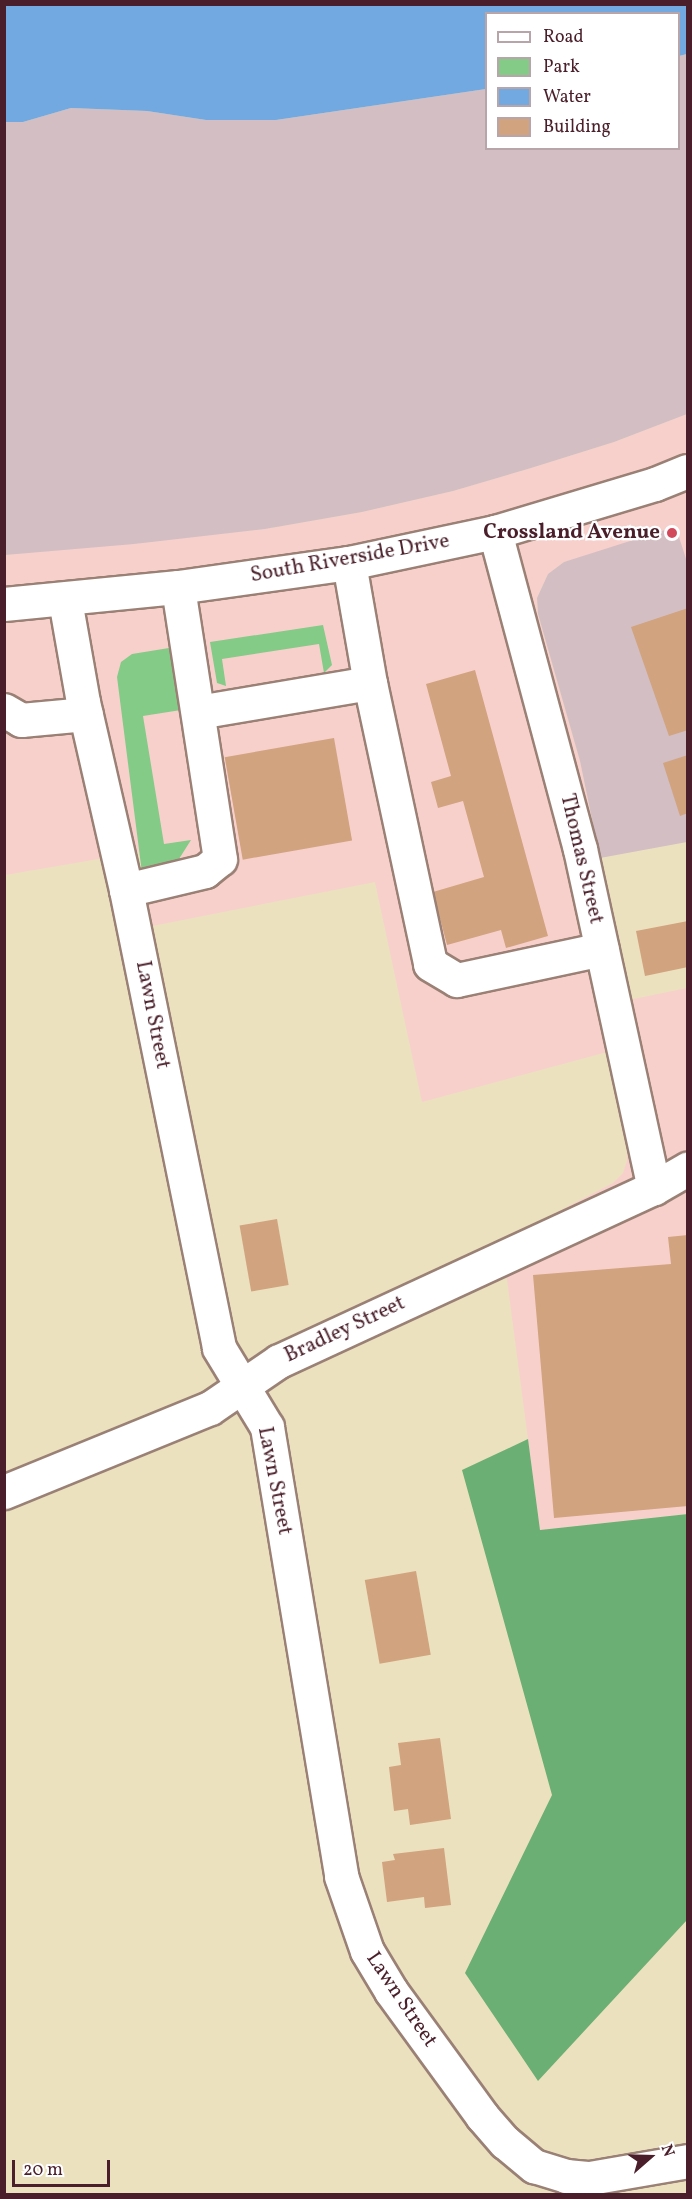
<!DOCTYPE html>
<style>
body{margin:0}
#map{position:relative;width:692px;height:2199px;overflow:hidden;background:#ebe1bf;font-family:Vollkorn,serif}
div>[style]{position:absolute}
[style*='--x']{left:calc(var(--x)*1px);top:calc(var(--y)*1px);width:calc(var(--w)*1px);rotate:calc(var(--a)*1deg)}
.built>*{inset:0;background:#f7d0cc}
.industrial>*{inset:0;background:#d2bec3}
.green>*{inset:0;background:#84cb87}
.forest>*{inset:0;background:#6baf74}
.water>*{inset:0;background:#73a9e1}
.building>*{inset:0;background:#d1a37e;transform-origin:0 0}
.roads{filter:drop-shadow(2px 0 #9a8075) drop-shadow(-2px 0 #9a8075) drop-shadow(0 2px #9a8075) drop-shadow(0 -2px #9a8075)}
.minor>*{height:33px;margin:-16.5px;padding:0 16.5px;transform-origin:16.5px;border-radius:16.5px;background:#fff}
.highway>*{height:33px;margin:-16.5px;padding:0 16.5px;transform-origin:16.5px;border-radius:16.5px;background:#fff}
.dots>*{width:16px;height:16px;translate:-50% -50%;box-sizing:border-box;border:3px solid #fff;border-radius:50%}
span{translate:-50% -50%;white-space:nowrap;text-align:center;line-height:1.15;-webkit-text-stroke:4.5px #fff;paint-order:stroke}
.poi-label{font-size:21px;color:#4a1f2b;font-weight:700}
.right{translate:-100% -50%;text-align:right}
.street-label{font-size:21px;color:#4a1f2b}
.frame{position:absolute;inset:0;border:6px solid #4a1f2b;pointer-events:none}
.legend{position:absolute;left:485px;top:12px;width:195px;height:138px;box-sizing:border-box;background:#fff;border:2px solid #b7a5aa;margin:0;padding:8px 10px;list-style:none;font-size:18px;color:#4a1f2b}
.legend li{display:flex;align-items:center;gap:12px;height:30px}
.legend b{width:30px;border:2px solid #b7a5aa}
.north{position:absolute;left:620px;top:2127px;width:60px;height:60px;-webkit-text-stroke:4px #fff;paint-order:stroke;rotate:70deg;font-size:16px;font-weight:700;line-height:24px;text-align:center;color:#4a1f2b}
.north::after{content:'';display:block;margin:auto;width:21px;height:27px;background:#4a1f2b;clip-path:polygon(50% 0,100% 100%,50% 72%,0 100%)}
.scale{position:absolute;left:12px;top:2160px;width:98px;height:27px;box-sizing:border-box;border:3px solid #4a1f2b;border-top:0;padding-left:8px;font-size:18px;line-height:21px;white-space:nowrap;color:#4a1f2b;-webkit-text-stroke:4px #fff;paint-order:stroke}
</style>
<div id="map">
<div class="built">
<div style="clip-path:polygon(687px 414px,687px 565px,679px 537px,564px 562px,548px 574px,537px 598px,538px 614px,580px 761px,629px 1000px,687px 988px,687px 1514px,540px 1530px,502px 1241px,613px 1183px,623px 1173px,627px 1161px,627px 1146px,607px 1052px,422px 1102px,375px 882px,152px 926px,139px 852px,5px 875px,5px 555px,265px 529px,362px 512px,453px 491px,531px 468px,614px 442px)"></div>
</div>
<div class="industrial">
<div style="clip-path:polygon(687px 54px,687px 414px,614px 442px,531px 468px,453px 491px,362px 512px,265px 529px,134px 544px,5px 555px,5px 122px,23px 122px,71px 108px,147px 111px,206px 120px,276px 120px,486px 89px,486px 148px,678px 148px,679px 56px)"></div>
<div style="clip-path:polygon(671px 528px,679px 537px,688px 565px,687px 842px,600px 858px,580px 761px,538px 614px,537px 598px,548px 574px,564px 562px)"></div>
</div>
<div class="green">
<div style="clip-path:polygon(323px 625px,332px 665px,324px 673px,319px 644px,222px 659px,226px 686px,217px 683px,210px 642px)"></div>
<div style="clip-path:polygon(169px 648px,181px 710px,143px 716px,164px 844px,191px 840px,172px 870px,142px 873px,117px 677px,121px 662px,132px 654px)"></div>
</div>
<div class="forest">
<div style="clip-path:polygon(528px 1439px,540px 1530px,688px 1514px,687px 1920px,538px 2081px,465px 1973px,552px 1795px,462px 1470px)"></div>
</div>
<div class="water">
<div style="clip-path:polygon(5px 4px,687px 5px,687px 54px,679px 56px,678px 14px,486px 14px,486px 89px,276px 120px,206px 120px,147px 111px,71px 108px,23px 122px,5px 122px)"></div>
</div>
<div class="building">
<div style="clip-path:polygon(688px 608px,688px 730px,669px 736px,631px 627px)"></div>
<div style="clip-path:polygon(475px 670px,548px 936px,506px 948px,501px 930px,447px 945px,433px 892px,484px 877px,463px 801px,438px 808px,431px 782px,451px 776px,426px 684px)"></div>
<div style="left:334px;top:738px;width:104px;height:111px;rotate:80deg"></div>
<div style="clip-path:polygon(688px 755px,688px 813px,680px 816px,663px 763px)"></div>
<div style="clip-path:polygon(688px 921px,688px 967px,645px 976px,636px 931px)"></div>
<div style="left:277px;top:1219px;width:67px;height:38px;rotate:80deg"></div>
<div style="clip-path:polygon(688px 1235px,688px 1506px,554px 1518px,533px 1275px,671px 1264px,668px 1237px)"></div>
<div style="left:416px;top:1571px;width:85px;height:52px;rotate:80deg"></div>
<div style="clip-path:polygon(440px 1738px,451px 1819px,410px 1825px,408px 1809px,394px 1811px,389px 1767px,401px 1765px,398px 1743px)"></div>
<div style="clip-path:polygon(444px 1848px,451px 1905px,425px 1908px,424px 1897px,387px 1902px,382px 1862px,395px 1860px,393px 1854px)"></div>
</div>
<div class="roads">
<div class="minor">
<div style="--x:495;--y:532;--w:328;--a:75"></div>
<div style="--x:580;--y:849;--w:347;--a:77.7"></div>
<div style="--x:349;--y:563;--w:122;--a:80.1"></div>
<div style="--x:370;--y:683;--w:287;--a:77.9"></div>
<div style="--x:430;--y:964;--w:31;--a:31"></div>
<div style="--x:457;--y:980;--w:148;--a:-12.1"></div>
<div style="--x:65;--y:600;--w:104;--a:80"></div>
<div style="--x:83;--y:702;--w:193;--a:77.1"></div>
<div style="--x:126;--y:890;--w:467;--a:78.5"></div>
<div style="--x:219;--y:1348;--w:92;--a:58.7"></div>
<div style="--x:267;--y:1427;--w:455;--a:80.6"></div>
<div style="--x:341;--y:1876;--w:79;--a:70.9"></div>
<div style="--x:367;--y:1951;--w:47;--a:59"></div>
<div style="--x:391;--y:1991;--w:155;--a:53.9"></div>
<div style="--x:482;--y:2116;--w:35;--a:49"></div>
<div style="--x:505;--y:2142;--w:38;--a:40"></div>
<div style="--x:534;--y:2166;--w:34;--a:17"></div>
<div style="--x:566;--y:2176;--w:24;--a:5"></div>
<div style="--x:590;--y:2178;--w:99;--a:-9.8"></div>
<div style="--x:4;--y:710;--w:20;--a:30"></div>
<div style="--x:21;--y:720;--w:65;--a:-5.3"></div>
<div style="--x:198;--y:712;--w:174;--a:-9.6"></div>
<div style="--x:126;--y:890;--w:81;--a:-13.5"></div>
<div style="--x:205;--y:871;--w:19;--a:-39"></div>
<div style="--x:220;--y:859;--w:275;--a:-98.8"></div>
<div style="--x:4;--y:1492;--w:222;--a:-22.2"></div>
<div style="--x:210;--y:1408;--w:83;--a:-34.3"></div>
<div style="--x:279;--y:1361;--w:413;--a:-24.8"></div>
<div style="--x:654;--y:1188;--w:39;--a:-30"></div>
</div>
<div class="highway">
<div style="--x:4;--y:604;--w:175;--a:-5.6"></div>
<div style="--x:178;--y:587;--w:173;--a:-8"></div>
<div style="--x:349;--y:563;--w:149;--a:-12"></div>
<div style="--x:495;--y:532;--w:167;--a:-16.7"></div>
<div style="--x:655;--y:484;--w:35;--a:-22"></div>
</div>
</div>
<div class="dots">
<div style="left:672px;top:533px;background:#d1495b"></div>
</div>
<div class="poi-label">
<span class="right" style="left:660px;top:533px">Crossland Avenue</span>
</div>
<div class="street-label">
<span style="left:350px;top:559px;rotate:-10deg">South Riverside Drive</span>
<span style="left:581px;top:859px;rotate:77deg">Thomas Street</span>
<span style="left:152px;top:1015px;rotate:79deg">Lawn Street</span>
<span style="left:345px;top:1330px;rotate:-25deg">Bradley Street</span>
<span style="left:274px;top:1481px;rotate:79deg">Lawn Street</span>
<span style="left:401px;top:2000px;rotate:56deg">Lawn Street</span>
</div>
<div class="frame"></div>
<ul class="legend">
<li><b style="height:8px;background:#fff"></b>Road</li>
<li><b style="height:16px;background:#84cb87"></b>Park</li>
<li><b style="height:16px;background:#73a9e1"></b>Water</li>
<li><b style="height:16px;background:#d1a37e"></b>Building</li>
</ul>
<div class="north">N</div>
<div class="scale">20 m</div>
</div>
